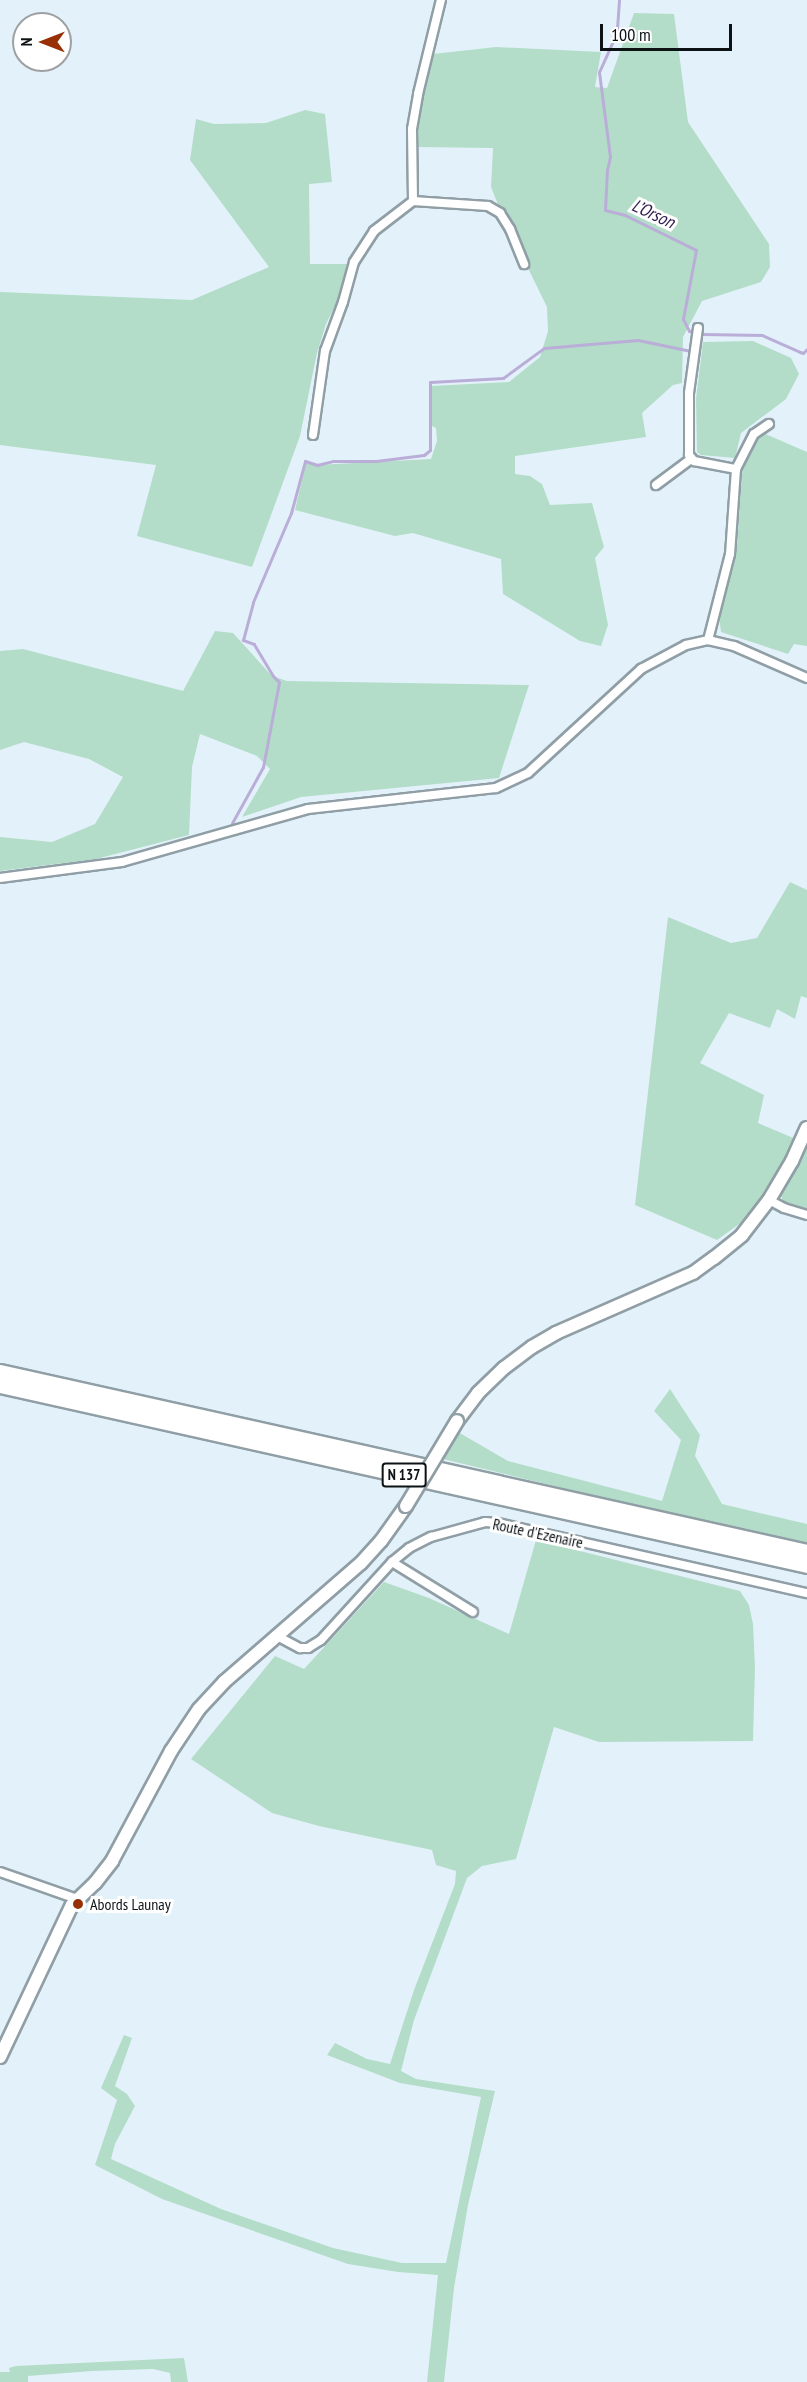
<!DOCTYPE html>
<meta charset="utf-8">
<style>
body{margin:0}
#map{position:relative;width:807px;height:2382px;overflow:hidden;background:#e3f2fa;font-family:"PT Sans Narrow",sans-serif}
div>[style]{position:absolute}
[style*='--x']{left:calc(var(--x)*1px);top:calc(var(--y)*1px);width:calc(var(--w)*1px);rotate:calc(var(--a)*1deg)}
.green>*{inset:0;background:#b3ddc8}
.stream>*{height:3px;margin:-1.5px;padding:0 1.5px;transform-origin:1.5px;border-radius:1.5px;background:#baaed8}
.roads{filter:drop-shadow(2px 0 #909ea5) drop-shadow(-2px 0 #909ea5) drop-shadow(0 2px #909ea5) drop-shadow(0 -2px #909ea5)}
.street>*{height:8px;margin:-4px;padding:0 4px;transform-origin:4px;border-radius:4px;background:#fff}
.secondary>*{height:12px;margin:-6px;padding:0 6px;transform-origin:6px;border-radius:6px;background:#fff}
.highway>*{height:15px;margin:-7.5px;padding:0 7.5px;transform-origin:7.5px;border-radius:7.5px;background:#fff}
.bridges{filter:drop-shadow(2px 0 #909ea5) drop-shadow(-2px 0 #909ea5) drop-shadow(0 2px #909ea5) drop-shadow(0 -2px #909ea5)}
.secondary-bridge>*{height:12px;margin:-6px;padding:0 6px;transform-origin:6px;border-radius:6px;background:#fff}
.dots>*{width:16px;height:16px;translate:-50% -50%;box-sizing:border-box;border:3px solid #fff;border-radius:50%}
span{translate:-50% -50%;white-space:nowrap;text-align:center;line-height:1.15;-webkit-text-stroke:6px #fff;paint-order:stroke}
.shield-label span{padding:2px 4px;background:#fff;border:2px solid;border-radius:4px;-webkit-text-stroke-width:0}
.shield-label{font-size:15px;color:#0d1215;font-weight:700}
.street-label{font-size:16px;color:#0d1215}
.poi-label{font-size:16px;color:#0d1215}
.left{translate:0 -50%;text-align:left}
.water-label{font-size:18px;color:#311d50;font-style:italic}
.north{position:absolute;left:12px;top:12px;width:60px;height:60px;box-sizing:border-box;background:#fff;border:2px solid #9ea0a1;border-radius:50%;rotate:270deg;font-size:16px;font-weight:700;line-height:24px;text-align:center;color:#0d1215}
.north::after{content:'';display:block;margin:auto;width:21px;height:27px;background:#973105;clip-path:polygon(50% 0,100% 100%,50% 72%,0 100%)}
.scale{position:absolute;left:600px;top:24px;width:132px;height:27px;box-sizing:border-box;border:3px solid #0d1215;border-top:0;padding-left:8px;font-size:18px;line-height:21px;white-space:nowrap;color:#0d1215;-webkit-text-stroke:4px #fff;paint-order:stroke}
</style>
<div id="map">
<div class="green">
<div style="clip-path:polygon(634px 13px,674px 14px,688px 122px,769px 244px,770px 267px,761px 282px,702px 301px,683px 337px,682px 383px,673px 385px,642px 413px,646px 437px,515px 456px,515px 474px,530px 476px,542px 484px,550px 505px,592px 503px,604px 547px,595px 558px,608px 625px,601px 646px,580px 641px,503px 594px,501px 559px,413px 533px,395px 536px,295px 510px,306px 463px,317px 465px,431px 459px,437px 441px,436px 428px,432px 426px,431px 386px,509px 382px,540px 357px,548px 331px,547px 307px,523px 258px,507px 216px,499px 207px,491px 187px,493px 148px,416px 147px,420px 95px,433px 54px,496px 47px,601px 52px,595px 87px,607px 88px)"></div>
<div style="clip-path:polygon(305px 110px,325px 114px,332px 182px,309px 184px,310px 264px,350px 264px,341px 294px,326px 324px,317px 353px,300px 436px,252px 567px,137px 536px,156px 465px,0 445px,0 292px,192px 300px,269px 267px,190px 160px,196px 119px,214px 124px,266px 123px)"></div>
<div style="clip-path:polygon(753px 341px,791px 358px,799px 374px,786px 399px,741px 433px,735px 458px,701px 455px,697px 452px,696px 399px,703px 342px)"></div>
<div style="clip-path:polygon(761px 432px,807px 452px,807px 646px,794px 644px,788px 654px,721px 632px,719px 616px,737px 546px,742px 473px,749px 452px)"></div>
<div style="clip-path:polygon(215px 631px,233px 633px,272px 676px,287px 681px,529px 685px,499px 778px,301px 797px,242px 817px,270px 769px,257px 756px,200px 734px,192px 767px,189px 835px,96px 859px,0 871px,0 837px,52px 842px,95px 824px,123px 777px,89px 759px,24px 742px,0 750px,0 651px,23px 649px,183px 691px)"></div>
<div style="clip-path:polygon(790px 882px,807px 890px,807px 998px,801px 996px,795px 1019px,777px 1009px,770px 1028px,729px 1013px,700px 1063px,764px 1095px,758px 1123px,798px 1140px,776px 1178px,742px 1222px,717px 1240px,635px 1205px,668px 917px,731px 943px,757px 938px)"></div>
<div style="clip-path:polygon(807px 1144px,807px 1210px,784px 1204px,781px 1196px)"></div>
<div style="clip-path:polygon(670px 1389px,700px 1435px,695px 1456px,722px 1504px,807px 1524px,807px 1544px,693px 1520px,443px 1459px,458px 1432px,508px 1461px,662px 1501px,681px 1440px,654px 1411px)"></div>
<div style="clip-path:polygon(536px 1540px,740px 1591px,749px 1605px,753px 1624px,755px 1667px,753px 1741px,599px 1742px,554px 1727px,516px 1859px,482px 1866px,467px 1878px,414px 2020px,401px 2071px,416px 2079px,495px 2091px,468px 2205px,454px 2288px,444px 2382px,427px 2382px,438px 2275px,398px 2272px,348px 2264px,162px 2199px,95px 2165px,117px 2100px,101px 2088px,124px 2035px,132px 2038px,115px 2086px,127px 2094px,135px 2106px,115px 2144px,111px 2159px,221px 2209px,333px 2248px,402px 2263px,446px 2263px,481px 2097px,400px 2083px,327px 2055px,335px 2043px,367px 2059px,390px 2064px,414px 1990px,455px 1884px,456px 1871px,436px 1865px,432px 1850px,319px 1826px,272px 1813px,191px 1759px,275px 1656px,304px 1669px,384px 1582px,429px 1598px,509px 1634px)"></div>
<div style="clip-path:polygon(184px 2358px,188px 2382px,171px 2382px,170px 2373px,153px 2369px,92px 2371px,28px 2376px,28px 2382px,0 2382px,0 2372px,10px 2372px,9px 2368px,16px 2366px)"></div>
</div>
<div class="stream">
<div style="--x:619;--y:0;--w:32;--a:94"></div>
<div style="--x:617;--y:32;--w:44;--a:114.2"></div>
<div style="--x:599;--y:72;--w:86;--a:82.6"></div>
<div style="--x:610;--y:157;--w:13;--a:103"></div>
<div style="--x:607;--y:170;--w:40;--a:92.9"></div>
<div style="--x:605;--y:210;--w:21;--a:14"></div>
<div style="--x:625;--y:215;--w:79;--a:26.2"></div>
<div style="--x:696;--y:250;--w:70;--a:100.7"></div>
<div style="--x:683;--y:319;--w:13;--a:63"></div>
<div style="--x:689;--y:331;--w:13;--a:13"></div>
<div style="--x:702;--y:334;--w:60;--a:1"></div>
<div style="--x:762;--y:335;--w:42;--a:24.1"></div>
<div style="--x:800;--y:352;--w:3;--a:18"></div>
<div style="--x:803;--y:353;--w:6;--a:-45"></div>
<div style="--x:232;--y:823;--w:64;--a:-61"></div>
<div style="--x:263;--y:767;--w:86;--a:-79.3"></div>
<div style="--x:279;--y:682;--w:8;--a:-135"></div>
<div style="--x:273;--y:676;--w:37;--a:-121"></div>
<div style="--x:254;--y:644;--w:12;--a:-160"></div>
<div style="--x:243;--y:640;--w:39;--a:-75"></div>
<div style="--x:253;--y:602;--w:97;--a:-66.9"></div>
<div style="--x:291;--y:513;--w:54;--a:-74.9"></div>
<div style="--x:305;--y:461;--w:13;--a:18"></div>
<div style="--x:317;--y:465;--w:16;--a:-14"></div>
<div style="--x:333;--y:461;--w:43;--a:0"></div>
<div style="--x:376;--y:461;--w:48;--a:-7.1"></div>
<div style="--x:424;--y:455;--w:8;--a:-40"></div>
<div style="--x:430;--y:450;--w:68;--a:-90"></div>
<div style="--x:430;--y:382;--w:73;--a:-3.1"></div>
<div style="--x:503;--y:378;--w:51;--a:-36.2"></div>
<div style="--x:544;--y:348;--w:94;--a:-4.9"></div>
<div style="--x:638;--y:340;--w:54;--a:11.7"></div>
<div style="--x:691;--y:351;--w:3;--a:-72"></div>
</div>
<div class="roads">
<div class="street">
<div style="--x:413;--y:201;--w:72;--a:-90.8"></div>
<div style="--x:412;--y:129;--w:36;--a:-80"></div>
<div style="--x:418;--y:94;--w:97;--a:-76.3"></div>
<div style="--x:698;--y:328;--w:66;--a:97.9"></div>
<div style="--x:689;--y:393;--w:62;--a:90"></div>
<div style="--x:689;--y:455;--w:8;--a:50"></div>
<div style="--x:694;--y:461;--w:43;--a:10.8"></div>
<div style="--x:736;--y:469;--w:85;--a:94"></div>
<div style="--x:730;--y:554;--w:89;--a:104.3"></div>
<div style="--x:313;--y:435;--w:85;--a:-81.9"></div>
<div style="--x:325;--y:351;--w:52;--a:-69.8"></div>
<div style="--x:343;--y:302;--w:41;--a:-74.6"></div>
<div style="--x:354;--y:262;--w:37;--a:-57"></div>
<div style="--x:374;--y:231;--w:49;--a:-37.6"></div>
<div style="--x:413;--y:201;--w:75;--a:3.8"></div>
<div style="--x:488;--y:206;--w:14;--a:30"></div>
<div style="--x:500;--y:213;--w:19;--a:58"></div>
<div style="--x:510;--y:229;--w:38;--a:68"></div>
<div style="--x:736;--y:469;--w:39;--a:-63"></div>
<div style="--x:754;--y:434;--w:18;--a:-34"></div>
<div style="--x:656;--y:485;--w:44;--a:-36.6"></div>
<div style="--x:0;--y:878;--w:123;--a:-7.5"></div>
<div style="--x:122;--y:862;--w:193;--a:-15.9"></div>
<div style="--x:308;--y:809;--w:189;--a:-6.4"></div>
<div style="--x:496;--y:788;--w:35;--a:-25"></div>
<div style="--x:528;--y:773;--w:154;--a:-42.6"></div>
<div style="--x:641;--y:669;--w:51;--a:-28.1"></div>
<div style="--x:686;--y:645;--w:23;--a:-13"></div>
<div style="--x:708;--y:640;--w:27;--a:13"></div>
<div style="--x:734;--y:646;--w:80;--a:23.7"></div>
<div style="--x:769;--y:1200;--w:17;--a:28"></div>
<div style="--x:784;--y:1208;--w:24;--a:17"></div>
<div style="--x:392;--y:1562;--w:95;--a:31.7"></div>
<div style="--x:277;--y:1636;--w:26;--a:28"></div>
<div style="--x:300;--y:1648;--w:8;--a:0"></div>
<div style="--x:308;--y:1648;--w:15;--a:-32"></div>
<div style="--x:321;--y:1640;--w:105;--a:-47.7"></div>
<div style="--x:392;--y:1562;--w:22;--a:-39"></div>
<div style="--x:409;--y:1548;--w:25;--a:-27"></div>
<div style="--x:431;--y:1537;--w:56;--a:-15.5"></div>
<div style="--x:485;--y:1522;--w:13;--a:4"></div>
<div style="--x:498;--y:1523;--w:317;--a:12.8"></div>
<div style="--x:0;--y:1872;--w:82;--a:19.3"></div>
</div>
<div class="secondary">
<div style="--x:457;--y:1421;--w:35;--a:-53"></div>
<div style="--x:478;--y:1393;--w:36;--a:-44"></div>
<div style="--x:504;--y:1368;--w:35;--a:-37"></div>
<div style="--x:532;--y:1347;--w:28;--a:-30"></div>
<div style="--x:556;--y:1333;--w:150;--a:-23.7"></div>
<div style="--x:693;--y:1273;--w:26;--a:-36"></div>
<div style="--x:714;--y:1258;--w:36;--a:-39"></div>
<div style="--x:742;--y:1235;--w:44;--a:-52.4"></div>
<div style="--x:769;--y:1200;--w:45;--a:-59.5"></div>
<div style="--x:792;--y:1161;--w:36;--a:-66"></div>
<div style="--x:0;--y:2057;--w:168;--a:-64.7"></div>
<div style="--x:72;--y:1905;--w:32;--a:-44"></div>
<div style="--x:95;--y:1883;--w:28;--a:-52"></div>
<div style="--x:112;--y:1861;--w:125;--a:-61.8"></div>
<div style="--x:171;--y:1751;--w:50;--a:-56.3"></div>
<div style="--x:199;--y:1709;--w:37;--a:-47"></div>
<div style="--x:224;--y:1682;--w:181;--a:-41"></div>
<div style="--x:361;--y:1563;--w:30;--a:-48"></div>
<div style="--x:381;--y:1541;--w:43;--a:-54.5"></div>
</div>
<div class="highway">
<div style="--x:0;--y:1372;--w:827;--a:12.57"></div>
<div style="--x:0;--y:1385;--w:827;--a:12.57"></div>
</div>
</div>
<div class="bridges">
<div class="secondary-bridge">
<div style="--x:406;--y:1506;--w:99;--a:-59"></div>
</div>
</div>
<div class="dots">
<div style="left:78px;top:1904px;background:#973105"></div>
</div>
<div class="shield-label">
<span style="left:404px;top:1475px">N 137</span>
</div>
<div class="street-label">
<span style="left:538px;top:1533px;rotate:12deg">Route d'Ezenaire</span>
</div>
<div class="poi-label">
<span class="left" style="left:90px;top:1904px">Abords Launay</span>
</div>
<div class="water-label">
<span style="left:653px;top:214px;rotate:25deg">L’Orson</span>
</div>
<div class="north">N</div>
<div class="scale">100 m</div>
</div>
